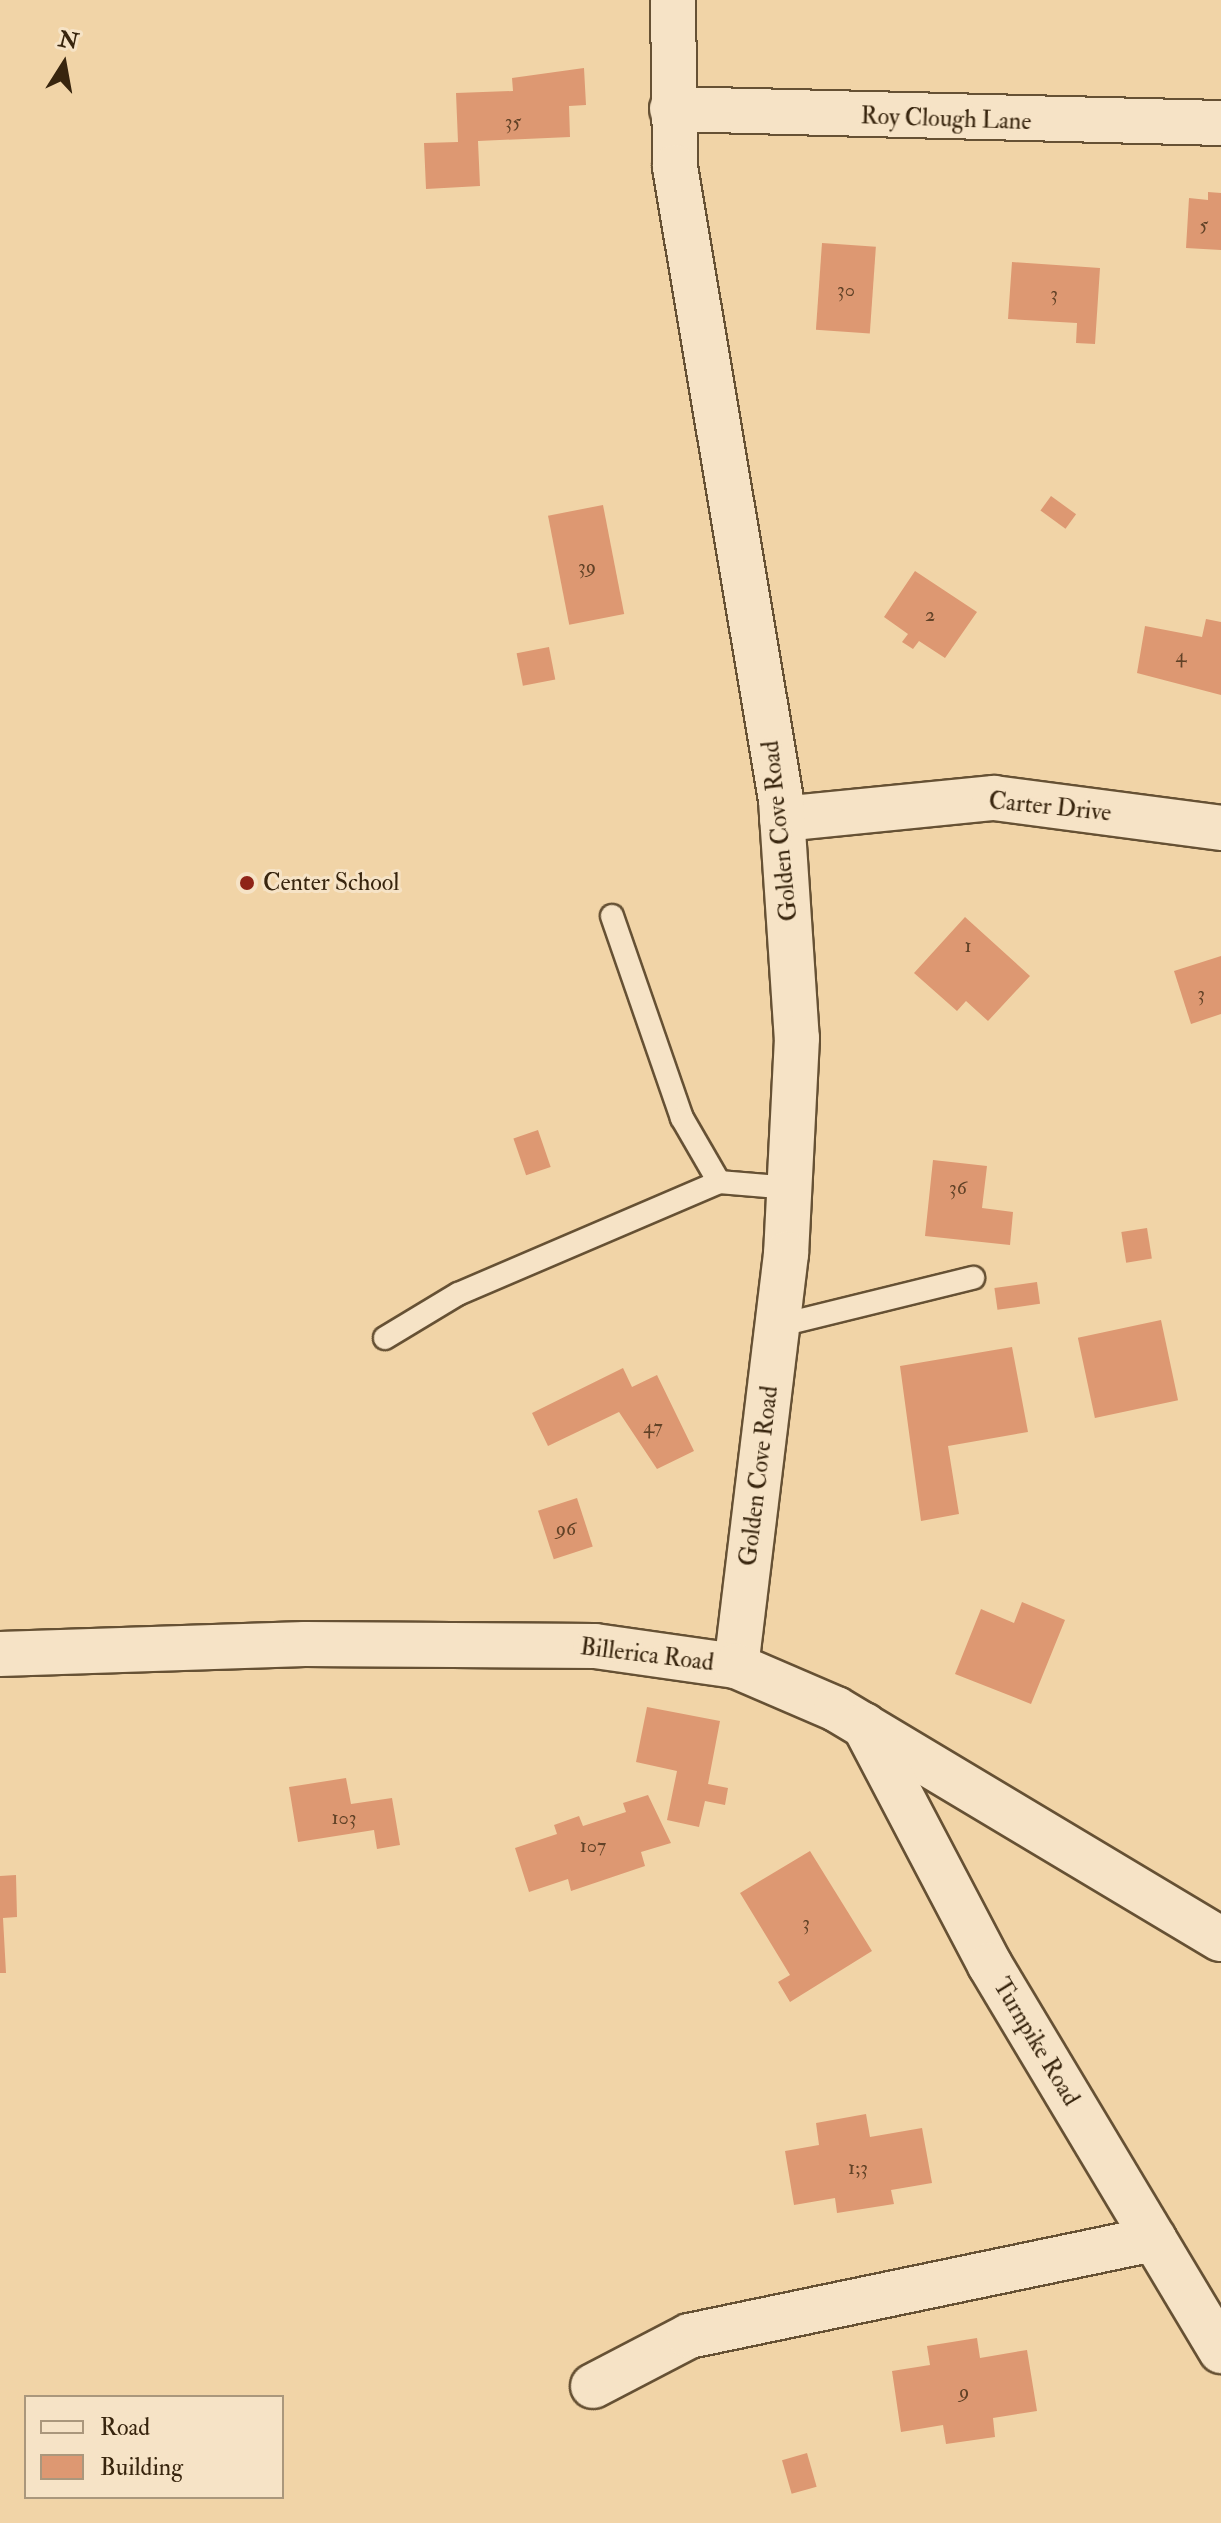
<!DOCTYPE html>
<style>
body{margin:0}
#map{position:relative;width:1221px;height:2523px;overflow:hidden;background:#f1d4a7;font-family:"IM FELL Double Pica",serif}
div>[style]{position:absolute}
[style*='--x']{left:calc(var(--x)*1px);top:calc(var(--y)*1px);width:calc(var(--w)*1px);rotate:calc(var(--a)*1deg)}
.building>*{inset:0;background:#dd9872;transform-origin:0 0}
.roads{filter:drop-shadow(2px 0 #665134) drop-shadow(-2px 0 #665134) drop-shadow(0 2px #665134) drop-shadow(0 -2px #665134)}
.lane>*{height:22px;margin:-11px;padding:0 11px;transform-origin:11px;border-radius:11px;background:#f6e3c6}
.street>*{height:44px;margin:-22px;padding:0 22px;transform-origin:22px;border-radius:22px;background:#f6e3c6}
.secondary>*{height:44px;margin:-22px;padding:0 22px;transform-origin:22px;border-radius:22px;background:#f6e3c6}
.dots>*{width:22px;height:22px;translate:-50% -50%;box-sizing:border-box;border:4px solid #f6e3c6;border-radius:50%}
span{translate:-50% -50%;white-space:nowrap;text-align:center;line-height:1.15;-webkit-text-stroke:6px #f6e3c6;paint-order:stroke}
.number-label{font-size:20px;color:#614227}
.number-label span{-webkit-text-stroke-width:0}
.street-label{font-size:24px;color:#38250e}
.poi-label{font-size:24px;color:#38250e}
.left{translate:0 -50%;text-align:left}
.legend{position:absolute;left:24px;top:2395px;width:260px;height:104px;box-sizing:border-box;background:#f6e3c6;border:2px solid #aa977c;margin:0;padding:10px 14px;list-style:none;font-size:24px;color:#38250e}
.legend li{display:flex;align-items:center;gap:16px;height:40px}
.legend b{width:40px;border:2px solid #aa977c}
.north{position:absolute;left:24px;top:24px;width:80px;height:80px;-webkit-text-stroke:6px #f6e3c6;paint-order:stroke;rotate:11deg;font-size:22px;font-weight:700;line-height:32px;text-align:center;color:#38250e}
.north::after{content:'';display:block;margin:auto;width:28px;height:36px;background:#38250e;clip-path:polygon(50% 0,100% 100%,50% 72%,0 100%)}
</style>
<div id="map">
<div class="building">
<div style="clip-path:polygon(584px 68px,586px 105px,569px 106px,570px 137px,478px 141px,480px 186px,426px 189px,424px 143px,458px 142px,456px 93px,513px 91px,512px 78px)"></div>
<div style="clip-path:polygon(1208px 192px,1221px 193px,1221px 250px,1186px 248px,1189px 198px,1208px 200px)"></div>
<div style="left:822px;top:243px;width:54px;height:87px;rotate:4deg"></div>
<div style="clip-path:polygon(1012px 262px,1100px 268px,1095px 344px,1076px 343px,1077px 323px,1008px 319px)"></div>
<div style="left:1051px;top:496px;width:31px;height:18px;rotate:36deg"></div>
<div style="left:603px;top:505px;width:111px;height:56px;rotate:79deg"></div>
<div style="clip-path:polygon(915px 571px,977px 612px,945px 658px,919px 641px,913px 649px,902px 642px,908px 634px,884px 617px)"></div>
<div style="clip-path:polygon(1206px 619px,1221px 622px,1221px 695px,1137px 673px,1145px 626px,1202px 637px)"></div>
<div style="left:549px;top:647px;width:33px;height:33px;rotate:79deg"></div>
<div style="clip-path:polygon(965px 917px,1030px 976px,988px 1021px,966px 1001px,957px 1011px,914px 973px)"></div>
<div style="clip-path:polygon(1221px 956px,1221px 1014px,1191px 1024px,1174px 971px)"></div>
<div style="left:538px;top:1130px;width:39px;height:26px;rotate:71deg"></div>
<div style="clip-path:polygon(933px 1160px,987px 1166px,982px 1208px,1013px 1212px,1010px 1245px,925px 1236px)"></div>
<div style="left:1147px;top:1228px;width:31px;height:26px;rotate:81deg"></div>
<div style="left:1037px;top:1282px;width:22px;height:43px;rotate:82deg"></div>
<div style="left:1161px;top:1320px;width:82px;height:85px;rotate:78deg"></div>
<div style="clip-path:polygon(1012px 1347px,1028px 1432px,948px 1446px,959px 1514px,921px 1521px,900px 1366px)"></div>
<div style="clip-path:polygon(623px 1368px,632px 1387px,657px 1375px,694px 1451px,657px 1469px,619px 1412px,548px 1446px,532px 1413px)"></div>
<div style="left:577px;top:1498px;width:51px;height:41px;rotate:72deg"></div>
<div style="clip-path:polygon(1022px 1602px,1065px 1620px,1031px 1704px,955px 1674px,981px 1609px,1014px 1623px)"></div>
<div style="clip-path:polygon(647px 1707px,720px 1721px,708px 1784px,728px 1788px,725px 1805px,705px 1801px,699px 1827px,667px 1820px,677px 1771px,636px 1762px)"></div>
<div style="clip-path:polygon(346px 1778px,351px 1804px,392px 1798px,400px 1845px,377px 1849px,374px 1830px,298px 1842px,289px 1787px)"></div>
<div style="clip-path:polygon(648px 1795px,671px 1843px,641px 1852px,645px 1866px,571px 1891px,568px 1879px,529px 1892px,515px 1848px,557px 1834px,554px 1825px,579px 1816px,583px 1826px,626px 1812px,623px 1803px)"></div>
<div style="clip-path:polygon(810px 1851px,872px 1951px,790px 2002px,778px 1982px,790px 1975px,740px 1893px)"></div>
<div style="clip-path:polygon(16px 1875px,17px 1917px,3px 1918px,6px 1973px,0 1973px,0 1876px)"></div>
<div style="clip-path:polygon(866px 2114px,870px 2137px,922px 2128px,932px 2183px,891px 2190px,894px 2204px,837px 2213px,835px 2198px,794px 2205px,785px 2151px,819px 2145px,816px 2123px)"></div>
<div style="clip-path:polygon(977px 2338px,980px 2358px,1027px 2350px,1037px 2411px,993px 2418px,995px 2437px,946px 2444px,943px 2425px,901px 2432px,892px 2371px,930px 2365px,927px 2346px)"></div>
<div style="left:807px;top:2453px;width:35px;height:26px;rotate:74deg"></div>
</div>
<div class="roads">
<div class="lane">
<div style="--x:612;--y:916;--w:214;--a:70.9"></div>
<div style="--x:682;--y:1118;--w:74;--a:60"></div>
<div style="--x:777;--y:1326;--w:202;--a:-13.8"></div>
<div style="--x:385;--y:1338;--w:85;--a:-31.1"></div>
<div style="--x:458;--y:1294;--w:284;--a:-23.2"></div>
<div style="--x:719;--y:1182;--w:72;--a:4.8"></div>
</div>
<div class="street">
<div style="--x:672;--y:109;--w:549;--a:1.46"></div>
<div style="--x:782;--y:819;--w:213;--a:-5.7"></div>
<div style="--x:994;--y:798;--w:229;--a:7.5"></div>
<div style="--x:593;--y:2386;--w:108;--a:-27.5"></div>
<div style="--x:689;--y:2336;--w:475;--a:-11.8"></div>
</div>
<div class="secondary">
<div style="--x:673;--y:0;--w:167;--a:89.3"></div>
<div style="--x:675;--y:167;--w:642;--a:80.49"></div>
<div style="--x:781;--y:800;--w:239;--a:86.2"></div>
<div style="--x:797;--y:1038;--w:216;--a:92.9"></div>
<div style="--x:786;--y:1254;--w:415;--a:96.9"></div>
<div style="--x:0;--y:1654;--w:305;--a:-1.9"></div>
<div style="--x:305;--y:1644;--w:290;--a:0.4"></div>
<div style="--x:595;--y:1646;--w:142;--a:8.1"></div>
<div style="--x:736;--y:1666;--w:109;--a:23.3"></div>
<div style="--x:836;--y:1709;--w:448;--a:30.9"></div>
<div style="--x:864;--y:1725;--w:271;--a:62.3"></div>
<div style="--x:990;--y:1965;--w:450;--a:59.1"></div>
</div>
</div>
<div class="dots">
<div style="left:247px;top:883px;background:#8f2418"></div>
</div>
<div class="number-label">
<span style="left:513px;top:121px">35</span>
<span style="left:1204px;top:224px">5</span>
<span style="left:846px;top:289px">30</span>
<span style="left:1054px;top:293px">3</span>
<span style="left:587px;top:566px">39</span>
<span style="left:930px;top:614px">2</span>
<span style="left:1181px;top:655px">4</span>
<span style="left:968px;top:945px">1</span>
<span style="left:1201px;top:993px">3</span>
<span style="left:958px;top:1187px">36</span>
<span style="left:653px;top:1426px">47</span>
<span style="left:566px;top:1528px">96</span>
<span style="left:344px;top:1817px">103</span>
<span style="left:593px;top:1845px">107</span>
<span style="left:806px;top:1922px">3</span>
<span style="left:858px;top:2167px">1;3</span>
<span style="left:964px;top:2391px">9</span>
</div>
<div class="street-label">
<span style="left:946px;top:119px;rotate:2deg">Roy Clough Lane</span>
<span style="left:1050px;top:807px;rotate:6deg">Carter Drive</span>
<span style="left:780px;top:831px;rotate:-96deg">Golden Cove Road</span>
<span style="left:759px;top:1476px;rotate:-83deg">Golden Cove Road</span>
<span style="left:647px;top:1655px;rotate:7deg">Billerica Road</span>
<span style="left:1036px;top:2042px;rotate:59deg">Turnpike Road</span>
</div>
<div class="poi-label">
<span class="left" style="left:263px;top:883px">Center School</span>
</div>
<ul class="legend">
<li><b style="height:10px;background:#f6e3c6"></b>Road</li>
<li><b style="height:22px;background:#dd9872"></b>Building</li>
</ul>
<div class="north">N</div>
</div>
